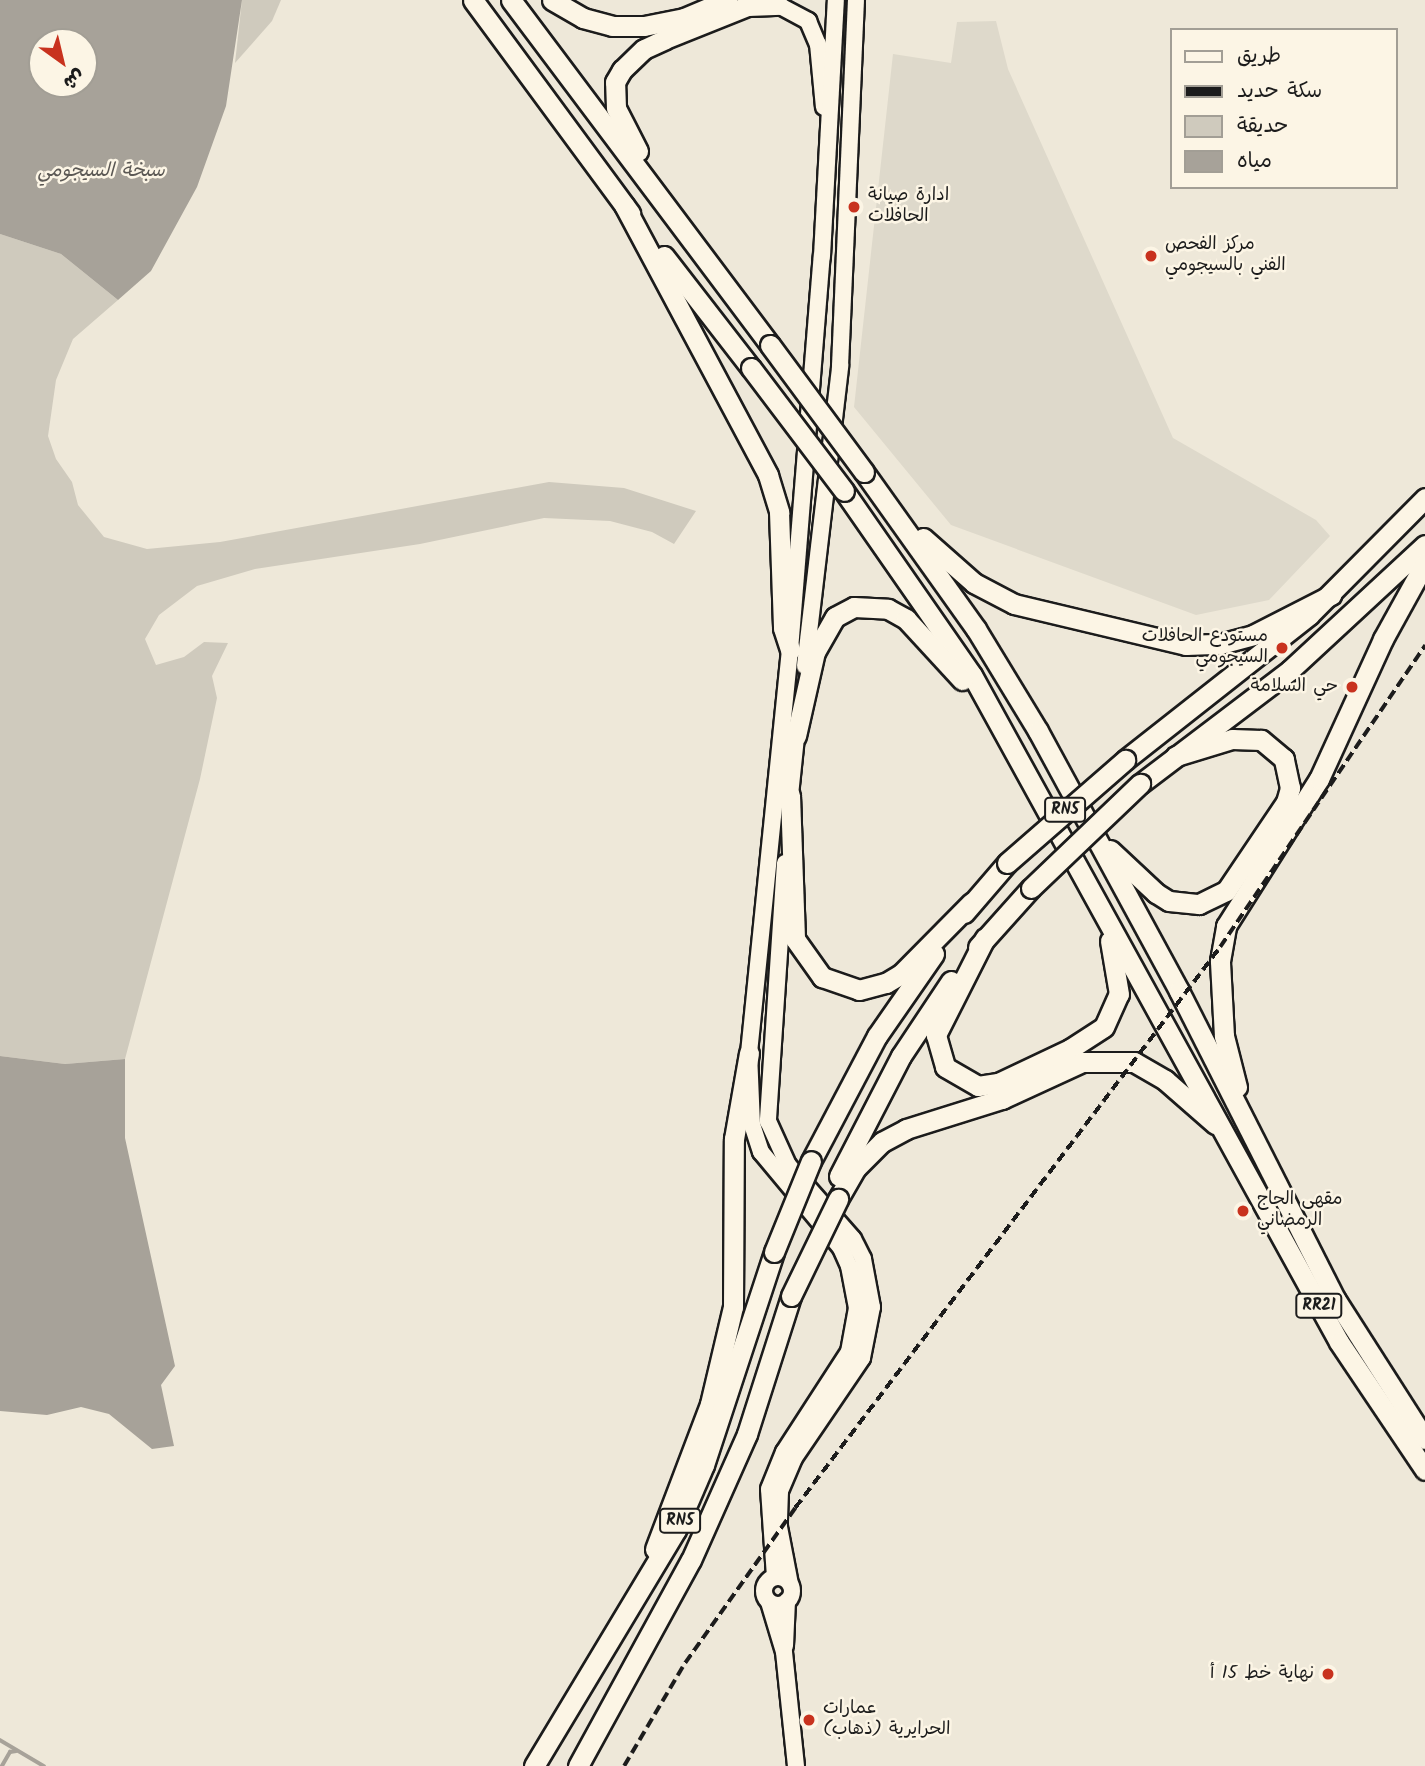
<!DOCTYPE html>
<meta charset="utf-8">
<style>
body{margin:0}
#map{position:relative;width:1425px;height:1766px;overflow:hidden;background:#eee8d9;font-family:Kalam,"Playpen Sans Arabic",sans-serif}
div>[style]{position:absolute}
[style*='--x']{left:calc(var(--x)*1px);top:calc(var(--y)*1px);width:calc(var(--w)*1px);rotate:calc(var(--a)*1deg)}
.built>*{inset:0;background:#ded9cb}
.green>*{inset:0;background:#cfcabd}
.water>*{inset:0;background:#a7a299}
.stream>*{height:3.5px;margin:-1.75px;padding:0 1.75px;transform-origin:1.75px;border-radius:1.75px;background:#a7a299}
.roads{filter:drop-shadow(2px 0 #1c1c1c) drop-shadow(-2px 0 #1c1c1c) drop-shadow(0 2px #1c1c1c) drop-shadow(0 -2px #1c1c1c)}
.secondary>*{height:16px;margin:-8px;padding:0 8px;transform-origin:8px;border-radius:8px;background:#fcf5e5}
.secondary>.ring{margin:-8px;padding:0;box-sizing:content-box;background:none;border:16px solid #fcf5e5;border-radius:50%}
.trunk>*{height:19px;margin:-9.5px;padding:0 9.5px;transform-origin:9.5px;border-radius:9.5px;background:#fcf5e5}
.rail>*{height:3.5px;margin-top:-1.75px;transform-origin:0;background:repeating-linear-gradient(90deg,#1c1c1c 0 10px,transparent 0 15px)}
.bridges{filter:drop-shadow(2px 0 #1c1c1c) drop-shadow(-2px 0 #1c1c1c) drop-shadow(0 2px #1c1c1c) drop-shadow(0 -2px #1c1c1c)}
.trunk-bridge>*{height:19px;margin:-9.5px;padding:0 9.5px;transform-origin:9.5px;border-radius:9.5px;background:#fcf5e5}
.dots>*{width:19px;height:19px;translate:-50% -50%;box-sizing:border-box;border:4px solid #fcf5e5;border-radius:50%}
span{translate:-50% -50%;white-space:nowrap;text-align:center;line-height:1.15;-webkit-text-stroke:5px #fcf5e5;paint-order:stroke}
.shield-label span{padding:2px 5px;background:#fcf5e5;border:2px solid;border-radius:5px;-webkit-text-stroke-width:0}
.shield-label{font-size:16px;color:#1c1c1c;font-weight:700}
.poi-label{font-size:18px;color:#1c1c1c}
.left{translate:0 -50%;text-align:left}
.right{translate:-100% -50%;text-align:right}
.water-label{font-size:19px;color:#5b5854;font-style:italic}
.legend{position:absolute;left:1170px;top:28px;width:228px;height:161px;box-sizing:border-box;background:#fcf5e5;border:2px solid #a29e95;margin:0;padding:9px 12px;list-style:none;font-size:21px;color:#1c1c1c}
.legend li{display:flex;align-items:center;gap:14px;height:35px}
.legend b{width:35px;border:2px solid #a29e95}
.north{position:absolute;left:28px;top:28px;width:70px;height:70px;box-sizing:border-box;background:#fcf5e5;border:2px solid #a29e95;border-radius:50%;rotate:146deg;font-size:19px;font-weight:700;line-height:28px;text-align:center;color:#1c1c1c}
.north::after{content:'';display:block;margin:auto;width:24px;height:32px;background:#c8321e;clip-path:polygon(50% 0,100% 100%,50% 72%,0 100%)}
</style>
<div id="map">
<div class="built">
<div style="clip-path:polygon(996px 21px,1008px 69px,1173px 438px,1316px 520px,1330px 536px,1269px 600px,1196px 615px,951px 525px,854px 407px,893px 54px,951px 63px,957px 22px)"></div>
</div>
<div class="green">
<div style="clip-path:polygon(242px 0,281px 0,272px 21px,235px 63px)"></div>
<div style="clip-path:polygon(0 234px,61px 254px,118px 300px,73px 339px,56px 380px,48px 436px,56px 459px,72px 482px,78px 505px,104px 537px,147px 549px,220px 542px,549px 482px,624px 488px,696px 511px,674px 544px,652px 532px,610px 521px,544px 518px,420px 544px,255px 569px,197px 586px,159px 615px,145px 639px,156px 665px,184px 657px,204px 642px,228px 643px,212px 676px,217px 698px,200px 779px,125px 1059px,65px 1064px,0 1056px)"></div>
</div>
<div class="water">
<div style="clip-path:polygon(evenodd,0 0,242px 0,226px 106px,197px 187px,151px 271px,118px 300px,61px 254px,0 234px,0 0,42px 42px,84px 42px,84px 84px,42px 84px,42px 42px)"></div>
<div style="clip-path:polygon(0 1056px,65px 1064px,125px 1059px,125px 1138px,175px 1366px,161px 1385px,174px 1446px,152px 1449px,109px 1414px,81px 1407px,47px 1415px,0 1411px)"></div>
</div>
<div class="stream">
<div style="--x:0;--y:1740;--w:51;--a:30.6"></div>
<div style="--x:2;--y:1766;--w:16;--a:-60"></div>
<div style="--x:10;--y:1752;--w:6;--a:-9"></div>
</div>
<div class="roads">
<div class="secondary">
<div style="--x:748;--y:8;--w:34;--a:-2"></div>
<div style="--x:782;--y:7;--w:30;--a:28"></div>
<div style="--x:808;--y:21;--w:25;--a:67"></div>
<div style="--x:818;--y:44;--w:63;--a:84.6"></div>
<div style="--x:805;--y:666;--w:302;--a:-83.3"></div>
<div style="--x:840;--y:366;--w:366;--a:-87.5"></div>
<div style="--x:789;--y:805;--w:78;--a:-84.1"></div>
<div style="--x:785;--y:863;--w:259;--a:93.8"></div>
<div style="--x:768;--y:1121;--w:48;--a:65.6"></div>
<div style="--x:788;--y:1165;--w:98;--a:48.7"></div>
<div style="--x:853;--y:1239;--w:22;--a:63"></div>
<div style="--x:863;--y:1259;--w:49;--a:79.4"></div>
<div style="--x:872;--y:1307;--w:52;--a:101.1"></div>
<div style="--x:862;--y:1358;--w:121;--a:124.2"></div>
<div style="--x:794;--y:1458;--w:36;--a:113"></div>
<div style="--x:780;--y:1491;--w:36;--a:92"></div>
<div style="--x:779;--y:1527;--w:58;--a:79.1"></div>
<div style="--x:775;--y:1577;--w:88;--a:-93.9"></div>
<div style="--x:769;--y:1489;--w:40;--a:-68"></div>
<div style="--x:784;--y:1452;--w:119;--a:-57"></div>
<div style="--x:849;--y:1352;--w:45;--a:-79.7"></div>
<div style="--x:857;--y:1308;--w:43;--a:-100.8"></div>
<div style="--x:849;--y:1266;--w:20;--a:-114"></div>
<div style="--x:841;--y:1248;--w:125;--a:-129.8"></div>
<div style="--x:761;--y:1152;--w:28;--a:-108"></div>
<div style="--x:752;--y:1125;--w:72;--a:-92.4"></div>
<div style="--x:749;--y:1053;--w:405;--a:-84.2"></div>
<div style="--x:790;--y:650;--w:395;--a:-85.4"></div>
<div style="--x:822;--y:256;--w:256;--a:-86.9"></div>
<div class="ring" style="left:764px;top:1577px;width:12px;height:12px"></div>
<div style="--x:769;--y:1602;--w:52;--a:73.3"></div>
<div style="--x:784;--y:1652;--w:115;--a:84"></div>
<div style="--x:785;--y:1646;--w:45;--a:-87.5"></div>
</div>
<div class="trunk">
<div style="--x:473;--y:0;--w:265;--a:53.6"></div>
<div style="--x:511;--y:0;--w:431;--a:53.1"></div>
<div style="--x:552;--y:0;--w:36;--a:30"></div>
<div style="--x:583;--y:18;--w:30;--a:15"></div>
<div style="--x:612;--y:26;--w:32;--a:0"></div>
<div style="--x:644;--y:26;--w:41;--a:-11.3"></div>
<div style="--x:684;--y:18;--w:47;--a:-22.7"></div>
<div style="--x:638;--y:151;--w:48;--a:-117.1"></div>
<div style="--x:616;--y:108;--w:26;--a:-92"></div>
<div style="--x:615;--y:82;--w:14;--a:-60"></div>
<div style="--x:622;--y:70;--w:30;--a:-44"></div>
<div style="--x:644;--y:49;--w:23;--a:-25"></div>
<div style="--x:665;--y:39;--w:105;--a:-21.9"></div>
<div style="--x:624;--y:205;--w:306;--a:61.9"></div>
<div style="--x:768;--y:475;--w:39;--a:73"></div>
<div style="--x:779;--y:512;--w:116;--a:88"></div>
<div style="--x:783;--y:628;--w:23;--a:72"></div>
<div style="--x:664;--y:256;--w:142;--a:52.2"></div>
<div style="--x:864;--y:472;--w:193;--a:54.5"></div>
<div style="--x:976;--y:629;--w:119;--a:58.7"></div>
<div style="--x:1038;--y:731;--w:296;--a:61.5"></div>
<div style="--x:1179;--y:991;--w:347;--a:63.1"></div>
<div style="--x:1336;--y:1300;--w:165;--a:57.4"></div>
<div style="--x:844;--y:491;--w:224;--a:55.2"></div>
<div style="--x:972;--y:675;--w:761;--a:61.18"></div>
<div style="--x:1339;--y:1342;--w:154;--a:56.1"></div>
<div style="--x:923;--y:538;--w:68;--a:41.4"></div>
<div style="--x:974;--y:583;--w:45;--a:27.7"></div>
<div style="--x:1014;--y:604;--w:177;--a:13.4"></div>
<div style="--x:1186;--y:645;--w:34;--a:-2"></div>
<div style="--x:1220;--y:644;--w:34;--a:-15"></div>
<div style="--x:1253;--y:635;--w:88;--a:-27.1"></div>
<div style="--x:796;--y:736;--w:86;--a:-77.3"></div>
<div style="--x:815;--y:652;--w:40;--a:-60.3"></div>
<div style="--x:835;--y:617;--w:21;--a:-28"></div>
<div style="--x:854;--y:607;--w:34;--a:3"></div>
<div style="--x:888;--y:609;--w:21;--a:29"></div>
<div style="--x:906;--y:619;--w:83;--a:47.4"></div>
<div style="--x:1125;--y:760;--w:234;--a:-38.2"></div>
<div style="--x:1309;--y:615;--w:165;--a:-45.2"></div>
<div style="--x:1140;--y:784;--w:188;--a:-37.2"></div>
<div style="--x:1290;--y:670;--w:184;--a:-42.8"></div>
<div style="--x:790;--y:795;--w:144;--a:88"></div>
<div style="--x:795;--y:939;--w:47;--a:54.6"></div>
<div style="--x:822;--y:977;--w:39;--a:19"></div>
<div style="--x:859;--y:990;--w:28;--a:-15"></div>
<div style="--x:886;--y:983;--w:17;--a:-31"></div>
<div style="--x:901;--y:974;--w:100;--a:-45.4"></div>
<div style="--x:1110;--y:850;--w:63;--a:43.1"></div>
<div style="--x:1156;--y:893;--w:15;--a:32"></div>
<div style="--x:1169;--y:901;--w:30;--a:6"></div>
<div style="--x:1199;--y:904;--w:30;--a:-26"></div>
<div style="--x:1226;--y:891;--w:107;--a:-56"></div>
<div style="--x:1286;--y:802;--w:15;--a:-74"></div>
<div style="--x:1290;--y:788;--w:30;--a:-102"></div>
<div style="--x:1284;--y:759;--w:30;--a:-140"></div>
<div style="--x:1261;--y:740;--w:29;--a:-178"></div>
<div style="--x:1232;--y:739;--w:59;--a:163.1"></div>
<div style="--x:964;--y:913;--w:66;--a:-49.3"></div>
<div style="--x:985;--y:938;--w:109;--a:116.8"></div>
<div style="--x:936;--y:1035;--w:33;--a:74"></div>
<div style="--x:945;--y:1067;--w:38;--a:30"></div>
<div style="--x:978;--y:1086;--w:20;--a:-9"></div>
<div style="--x:998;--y:1083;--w:80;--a:-25.3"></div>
<div style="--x:1070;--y:1049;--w:40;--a:-32.9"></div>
<div style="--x:1104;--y:1027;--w:36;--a:-66"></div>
<div style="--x:1119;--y:994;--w:54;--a:-99.6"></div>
<div style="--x:978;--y:947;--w:79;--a:-48.1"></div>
<div style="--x:1237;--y:1087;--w:53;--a:-104.3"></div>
<div style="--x:1224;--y:1036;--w:75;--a:-93.1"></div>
<div style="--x:1220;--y:961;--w:36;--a:-80"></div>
<div style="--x:1226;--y:926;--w:174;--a:-57.7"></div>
<div style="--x:1319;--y:779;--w:154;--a:-65.4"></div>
<div style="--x:1383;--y:639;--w:87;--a:-61.1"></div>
<div style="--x:811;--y:1161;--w:141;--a:-62.2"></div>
<div style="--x:877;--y:1036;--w:100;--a:-55.2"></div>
<div style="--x:839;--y:1176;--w:135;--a:-62.7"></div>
<div style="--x:901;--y:1056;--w:90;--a:-56.3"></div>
<div style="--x:838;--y:1199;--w:36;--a:-60"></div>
<div style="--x:856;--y:1168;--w:37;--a:-45"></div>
<div style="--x:882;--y:1142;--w:27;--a:-28"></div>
<div style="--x:906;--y:1129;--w:101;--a:-17.4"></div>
<div style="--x:1002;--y:1099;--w:88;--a:-24.8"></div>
<div style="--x:1082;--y:1062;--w:52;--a:0"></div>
<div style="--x:1134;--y:1062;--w:36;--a:30"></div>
<div style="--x:1165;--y:1080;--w:67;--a:41.3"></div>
<div style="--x:655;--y:1549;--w:155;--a:-69.2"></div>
<div style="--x:710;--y:1404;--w:100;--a:-76.7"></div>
<div style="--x:733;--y:1307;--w:168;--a:-89.7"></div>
<div style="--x:734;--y:1139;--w:87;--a:-80.1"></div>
<div style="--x:534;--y:1766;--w:275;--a:-59"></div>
<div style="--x:676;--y:1530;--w:71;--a:-66.7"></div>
<div style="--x:704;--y:1465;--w:224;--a:-71.8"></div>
<div style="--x:578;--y:1766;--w:235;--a:-61.3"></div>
<div style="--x:691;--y:1560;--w:138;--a:-66"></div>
<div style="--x:747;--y:1434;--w:145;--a:-72.3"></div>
</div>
</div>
<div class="rail">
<div style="--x:624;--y:1766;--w:120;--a:-59.4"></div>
<div style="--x:685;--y:1663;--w:190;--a:-54.6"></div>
<div style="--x:795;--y:1508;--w:704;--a:-52.85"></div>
<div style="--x:1220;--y:947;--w:365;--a:-55.8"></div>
</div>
<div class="bridges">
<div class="trunk-bridge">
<div style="--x:770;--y:345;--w:158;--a:53.5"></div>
<div style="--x:751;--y:368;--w:154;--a:52.9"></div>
<div style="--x:1007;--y:863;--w:157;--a:-41.1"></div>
<div style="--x:1031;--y:888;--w:151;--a:-43.7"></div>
<div style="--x:774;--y:1252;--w:98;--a:-67.9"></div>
<div style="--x:791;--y:1296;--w:108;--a:-64.1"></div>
</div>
</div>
<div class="dots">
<div style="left:854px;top:207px;background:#c8321e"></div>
<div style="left:1151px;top:256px;background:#c8321e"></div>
<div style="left:1282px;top:648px;background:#c8321e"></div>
<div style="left:1352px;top:687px;background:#c8321e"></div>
<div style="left:1243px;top:1211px;background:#c8321e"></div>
<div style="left:1328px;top:1674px;background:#c8321e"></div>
<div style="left:809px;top:1720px;background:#c8321e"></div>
</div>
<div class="shield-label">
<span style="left:1065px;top:810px">RN5</span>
<span style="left:1319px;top:1306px">RR21</span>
<span style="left:680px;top:1521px">RN5</span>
</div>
<div class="poi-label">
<span class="left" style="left:868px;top:207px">ادارة صيانة<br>الحافلات</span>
<span class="left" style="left:1165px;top:256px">مركز الفحص<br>الفني بالسيجومي</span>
<span class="right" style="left:1268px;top:648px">مستودع الحافلات<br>السيجومي</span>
<span class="right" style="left:1338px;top:687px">حي السلامة</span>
<span class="left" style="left:1257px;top:1211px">مقهى الحاج<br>الرمضاني</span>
<span class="right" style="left:1314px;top:1674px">نهاية خط 15 أ</span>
<span class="left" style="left:823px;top:1720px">عمارات<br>الحرايرية (ذهاب)</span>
</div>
<div class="water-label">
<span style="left:101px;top:172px">سبخة السيجومي</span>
</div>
<ul class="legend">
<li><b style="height:9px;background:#fcf5e5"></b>طريق</li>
<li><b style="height:9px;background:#1c1c1c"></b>سكة حديد</li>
<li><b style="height:19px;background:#cfcabd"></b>حديقة</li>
<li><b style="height:19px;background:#a7a299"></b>مياه</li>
</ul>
<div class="north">ش</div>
</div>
